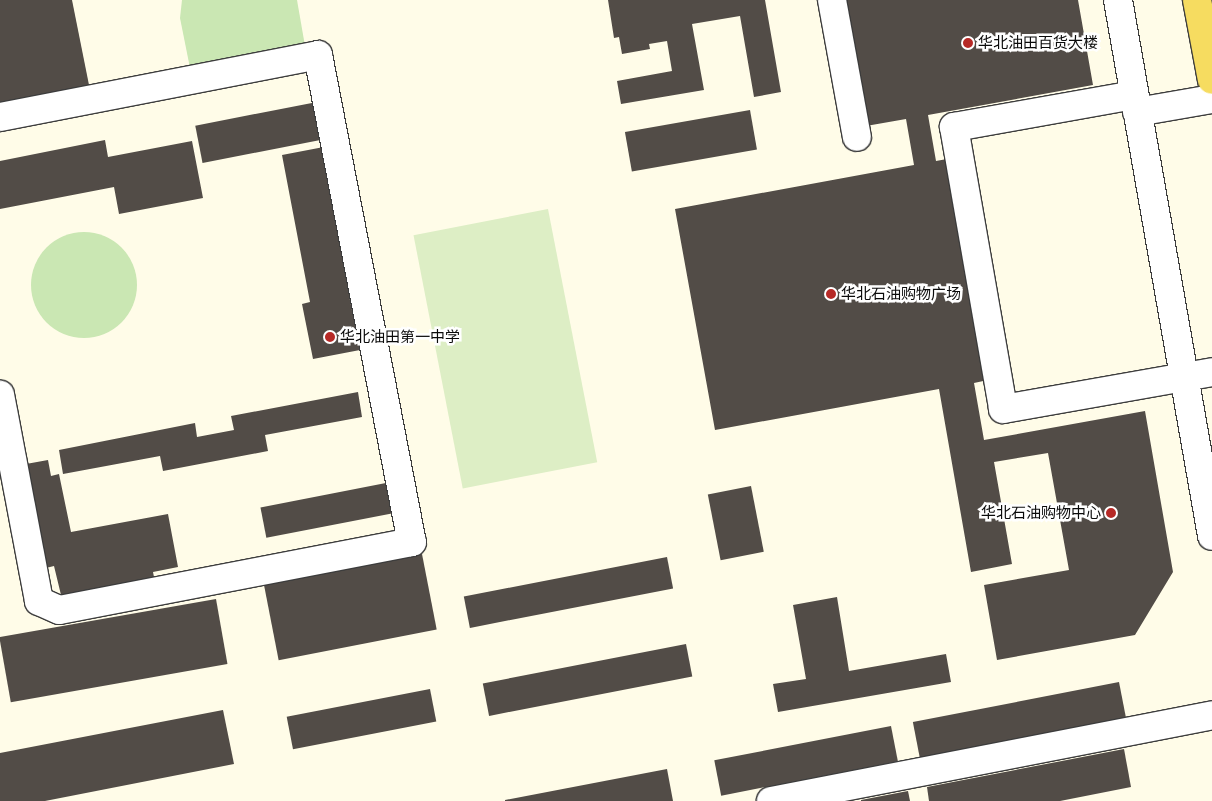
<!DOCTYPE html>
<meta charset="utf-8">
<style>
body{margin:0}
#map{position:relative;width:1212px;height:801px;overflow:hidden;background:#fffce8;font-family:Lora,"Noto Sans SC",serif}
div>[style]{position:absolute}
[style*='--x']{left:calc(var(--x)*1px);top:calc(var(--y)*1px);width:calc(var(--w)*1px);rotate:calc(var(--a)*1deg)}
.green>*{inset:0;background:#cae7b3}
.round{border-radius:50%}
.pitch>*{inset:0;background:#ddeec5;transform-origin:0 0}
.building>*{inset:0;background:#524c47;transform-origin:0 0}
.roads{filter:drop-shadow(1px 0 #3d3d3d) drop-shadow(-1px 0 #3d3d3d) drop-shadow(0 1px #3d3d3d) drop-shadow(0 -1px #3d3d3d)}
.minor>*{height:28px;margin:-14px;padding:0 14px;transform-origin:14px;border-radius:14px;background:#fff}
.major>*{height:28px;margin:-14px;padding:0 14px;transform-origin:14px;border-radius:14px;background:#f6dc60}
.dots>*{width:14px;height:14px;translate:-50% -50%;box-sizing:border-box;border:2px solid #fff;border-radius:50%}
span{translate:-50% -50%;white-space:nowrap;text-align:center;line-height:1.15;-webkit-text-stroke:5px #fff;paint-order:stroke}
.poi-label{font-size:15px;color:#0a0a0a}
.left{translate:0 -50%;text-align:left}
.right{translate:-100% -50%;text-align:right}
</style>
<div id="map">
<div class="green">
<div style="clip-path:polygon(182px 0,297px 0,305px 46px,190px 68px,180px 18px)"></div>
<div class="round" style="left:31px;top:232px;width:106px;height:106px"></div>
</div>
<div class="pitch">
<div style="left:548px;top:209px;width:258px;height:137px;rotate:79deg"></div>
</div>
<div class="building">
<div style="clip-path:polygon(0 0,72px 0,89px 85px,0 102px)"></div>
<div style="clip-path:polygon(608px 0,765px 0,781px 92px,754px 97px,740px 16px,692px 24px,704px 90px,621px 104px,617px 81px,672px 71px,667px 41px,649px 44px,650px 49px,622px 54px,619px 37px,614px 38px)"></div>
<div style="clip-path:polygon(844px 0,1078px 0,1093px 85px,928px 115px,936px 161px,947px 159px,988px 380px,974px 383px,984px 440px,1145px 411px,1173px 572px,1135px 635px,997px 660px,984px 585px,1069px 570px,1048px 453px,994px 462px,1012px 564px,971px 572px,939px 389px,715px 430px,675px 209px,914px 165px,906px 119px,866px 126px)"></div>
<div style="left:317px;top:102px;width:38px;height:124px;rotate:79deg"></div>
<div style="left:750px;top:110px;width:40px;height:127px;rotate:80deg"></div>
<div style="clip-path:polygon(105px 140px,108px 157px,192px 141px,203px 198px,119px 214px,114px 187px,0 209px,0 161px)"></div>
<div style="clip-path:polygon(329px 146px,357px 293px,349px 295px,360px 350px,313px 359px,302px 304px,310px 302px,282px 155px)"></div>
<div style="clip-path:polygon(358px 392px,362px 417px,265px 435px,268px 451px,163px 471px,160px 456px,63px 474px,59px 450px,195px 423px,197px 437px,234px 430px,231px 416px)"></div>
<div style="clip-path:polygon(48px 460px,51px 476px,59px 474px,71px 532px,168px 514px,178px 567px,153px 572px,154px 577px,61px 595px,54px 566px,46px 568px,26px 464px)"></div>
<div style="left:391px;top:482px;width:31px;height:133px;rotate:79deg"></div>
<div style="left:751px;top:486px;width:67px;height:44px;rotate:79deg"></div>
<div style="left:422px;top:554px;width:77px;height:161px;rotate:79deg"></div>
<div style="left:667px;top:557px;width:32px;height:207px;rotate:79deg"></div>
<div style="clip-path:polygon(837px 597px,849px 671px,946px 654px,951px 682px,778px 712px,773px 684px,806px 679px,793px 605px)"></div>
<div style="left:216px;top:599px;width:66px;height:220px;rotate:80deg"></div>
<div style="left:686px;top:644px;width:33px;height:207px;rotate:79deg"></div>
<div style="left:1119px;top:682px;width:36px;height:210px;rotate:79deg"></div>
<div style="left:430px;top:689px;width:33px;height:146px;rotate:79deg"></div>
<div style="clip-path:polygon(223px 710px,234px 764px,45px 801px,0 801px,0 753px)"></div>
<div style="left:891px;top:726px;width:36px;height:180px;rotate:79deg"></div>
<div style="clip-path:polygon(1124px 749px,1131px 787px,1060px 801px,929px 801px,927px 787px)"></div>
<div style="clip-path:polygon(667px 769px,673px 801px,505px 801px,505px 800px)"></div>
<div style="clip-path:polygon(908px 791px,910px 801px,861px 801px,861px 800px)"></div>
</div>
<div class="roads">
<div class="minor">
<div style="--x:832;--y:0;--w:139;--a:79.7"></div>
<div style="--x:1118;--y:0;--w:544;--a:80.05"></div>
<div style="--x:1134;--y:95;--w:183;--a:169.9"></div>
<div style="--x:954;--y:127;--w:286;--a:80.1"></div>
<div style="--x:1003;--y:409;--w:212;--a:-10"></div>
<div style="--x:1137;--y:112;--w:76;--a:-9.8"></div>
<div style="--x:0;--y:117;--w:324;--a:-11"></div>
<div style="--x:318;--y:55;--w:496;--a:79.1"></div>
<div style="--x:412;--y:542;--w:359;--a:169.1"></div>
<div style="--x:59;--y:610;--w:22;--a:-156"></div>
<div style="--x:39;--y:601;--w:210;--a:-100.7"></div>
<div style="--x:771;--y:801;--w:449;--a:-11"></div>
</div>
<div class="major">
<div style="--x:1197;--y:0;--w:81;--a:79.4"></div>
</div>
</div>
<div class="dots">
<div style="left:968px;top:43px;background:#b62926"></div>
<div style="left:831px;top:294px;background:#b62926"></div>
<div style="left:330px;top:337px;background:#b62926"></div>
<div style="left:1111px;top:513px;background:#b62926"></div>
</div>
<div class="poi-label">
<span class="left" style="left:978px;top:43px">华北油田百货大楼</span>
<span class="left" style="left:841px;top:294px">华北石油购物广场</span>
<span class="left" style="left:340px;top:337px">华北油田第一中学</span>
<span class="right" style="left:1101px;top:513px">华北石油购物中心</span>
</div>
</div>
